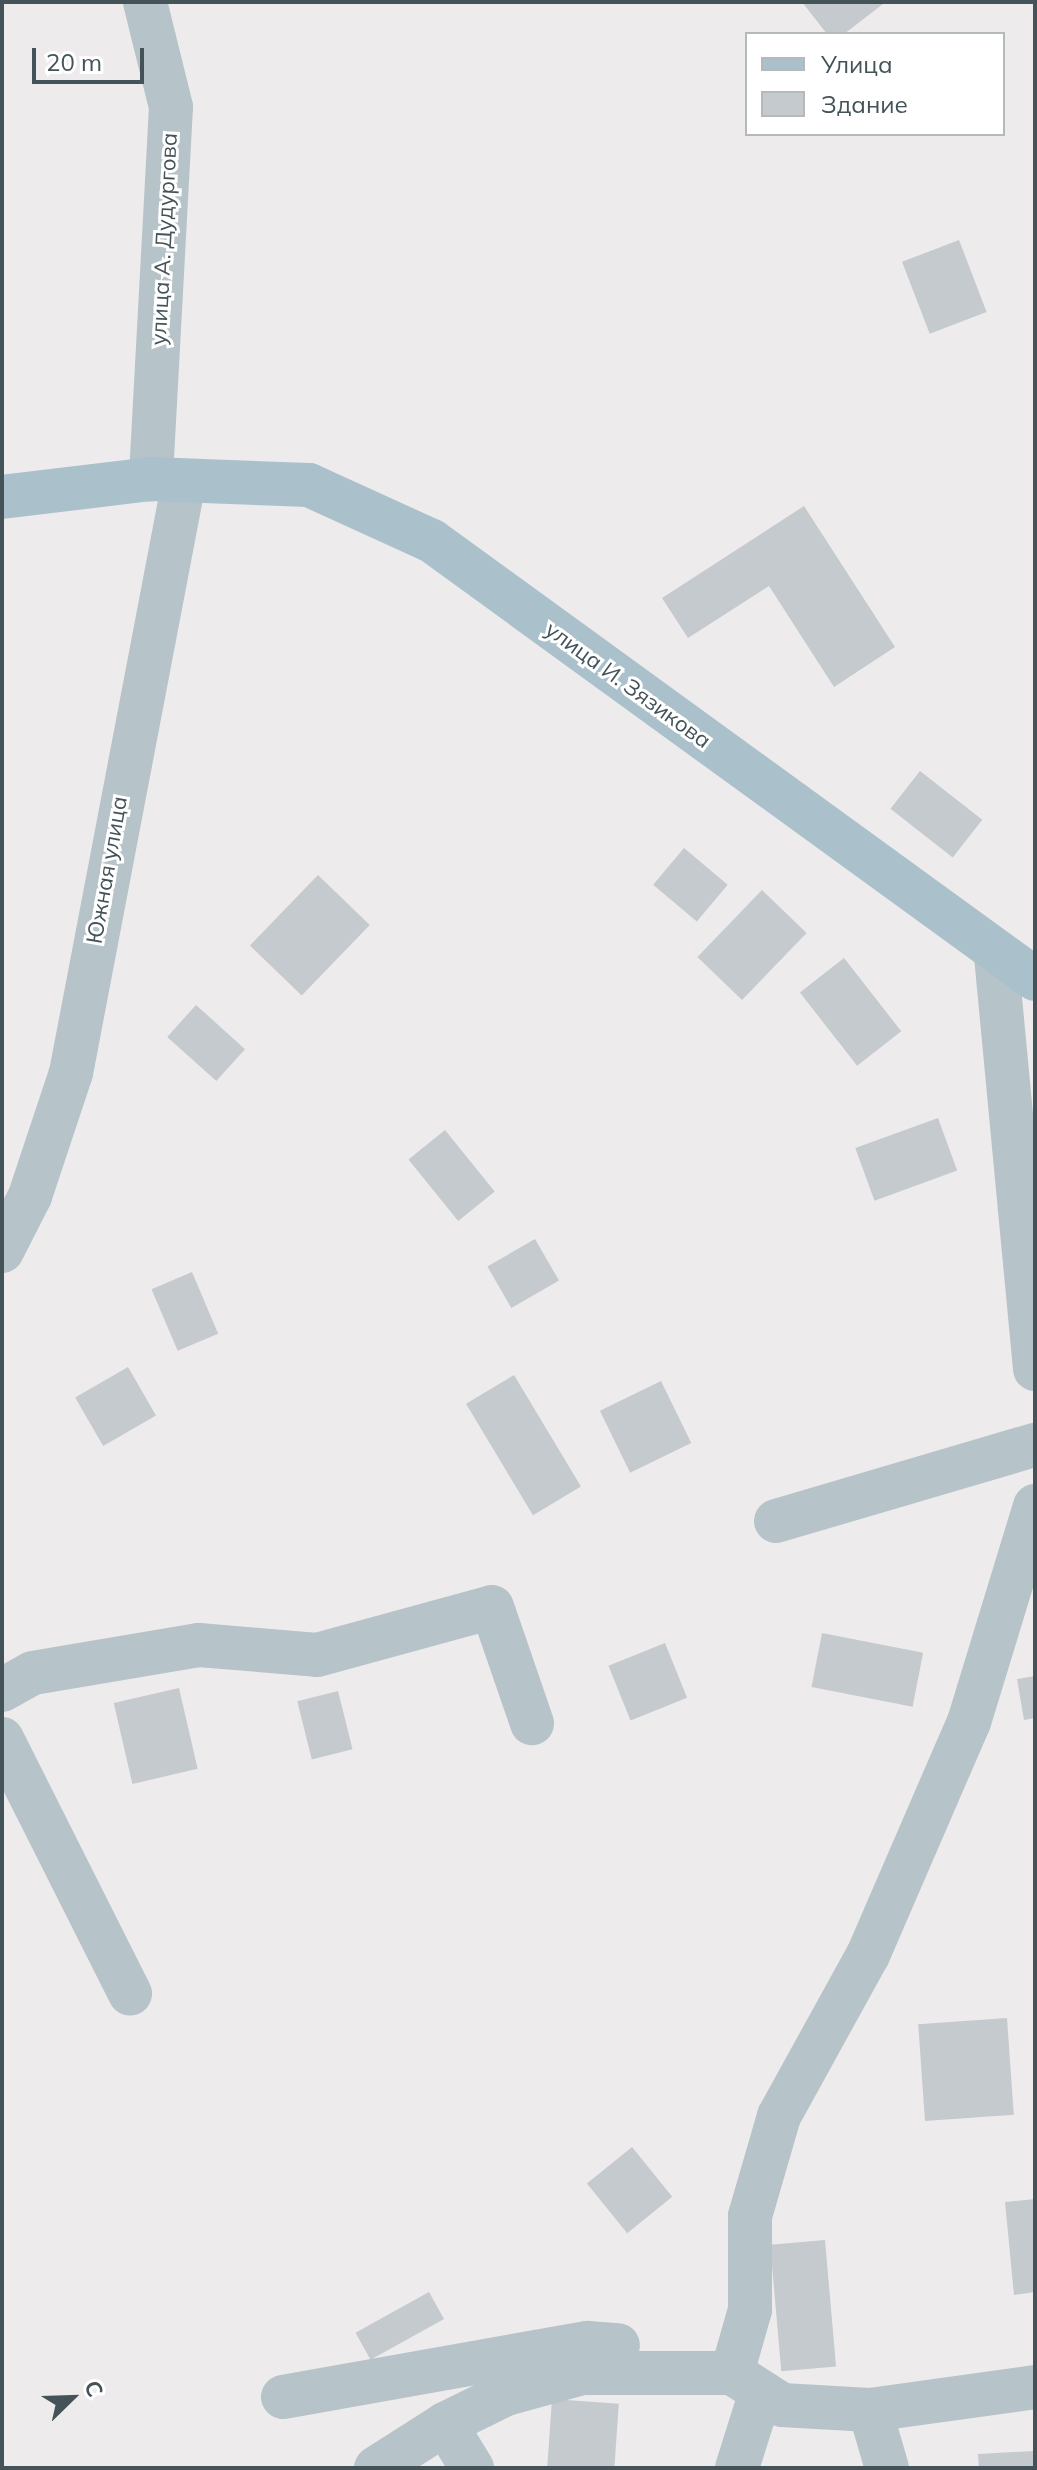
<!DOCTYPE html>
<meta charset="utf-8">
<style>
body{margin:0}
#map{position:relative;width:1037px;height:2470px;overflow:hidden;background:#eeebec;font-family:Mulish,sans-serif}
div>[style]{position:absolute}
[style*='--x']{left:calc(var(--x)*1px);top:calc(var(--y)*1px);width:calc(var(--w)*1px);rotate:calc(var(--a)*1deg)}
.building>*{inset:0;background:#c5cace;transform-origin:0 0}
.minor>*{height:44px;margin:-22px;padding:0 22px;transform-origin:22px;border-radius:22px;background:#b6c3c8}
.major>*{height:44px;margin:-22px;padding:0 22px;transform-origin:22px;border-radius:22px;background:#aac1cb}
span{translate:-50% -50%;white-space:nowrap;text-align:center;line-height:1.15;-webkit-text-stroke:6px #fff;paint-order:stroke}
.street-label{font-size:22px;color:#445358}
.frame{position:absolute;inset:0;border:4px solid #445358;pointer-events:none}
.legend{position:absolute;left:745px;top:32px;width:260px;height:104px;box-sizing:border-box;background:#fff;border:2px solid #b4babc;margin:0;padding:10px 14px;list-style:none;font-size:24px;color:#445358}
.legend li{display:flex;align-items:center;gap:16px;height:40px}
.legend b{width:40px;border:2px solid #b4babc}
.north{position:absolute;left:32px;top:2358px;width:80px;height:80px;-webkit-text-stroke:6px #fff;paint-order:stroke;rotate:67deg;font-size:22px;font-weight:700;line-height:32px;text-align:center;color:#445358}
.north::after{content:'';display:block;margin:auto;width:28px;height:36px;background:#445358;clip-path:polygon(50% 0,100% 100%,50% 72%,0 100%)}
.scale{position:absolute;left:32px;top:48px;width:112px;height:36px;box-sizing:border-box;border:4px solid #445358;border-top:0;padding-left:10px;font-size:24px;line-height:28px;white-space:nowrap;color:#445358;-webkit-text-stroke:6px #fff;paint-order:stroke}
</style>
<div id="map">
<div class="building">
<div style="clip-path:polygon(802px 2px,882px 2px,883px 4px,844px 34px,827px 34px)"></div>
<div style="left:959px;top:240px;width:77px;height:61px;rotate:69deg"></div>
<div style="clip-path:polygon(804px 506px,895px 647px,834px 687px,769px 586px,688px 638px,662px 598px)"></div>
<div style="left:920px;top:771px;width:79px;height:48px;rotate:38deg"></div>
<div style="left:684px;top:848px;width:57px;height:48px;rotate:40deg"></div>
<div style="left:318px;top:875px;width:72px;height:98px;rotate:44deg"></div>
<div style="left:762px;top:890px;width:62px;height:93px;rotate:44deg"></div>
<div style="left:844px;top:958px;width:93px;height:56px;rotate:52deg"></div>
<div style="left:196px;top:1005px;width:66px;height:43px;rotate:42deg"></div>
<div style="left:938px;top:1118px;width:56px;height:88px;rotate:70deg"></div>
<div style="left:445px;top:1130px;width:79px;height:47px;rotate:51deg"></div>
<div style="left:535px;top:1239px;width:48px;height:55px;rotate:60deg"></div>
<div style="left:192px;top:1272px;width:67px;height:44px;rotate:67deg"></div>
<div style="left:128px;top:1367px;width:56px;height:61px;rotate:60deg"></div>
<div style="left:514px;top:1375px;width:130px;height:56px;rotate:59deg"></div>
<div style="left:661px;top:1381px;width:69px;height:68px;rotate:64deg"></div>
<div style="left:822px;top:1633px;width:103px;height:55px;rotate:11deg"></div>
<div style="left:665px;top:1643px;width:59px;height:61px;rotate:68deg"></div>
<div style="clip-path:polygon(1035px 1676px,1035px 1718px,1024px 1720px,1017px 1679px)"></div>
<div style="left:179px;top:1688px;width:83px;height:67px;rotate:77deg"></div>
<div style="left:338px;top:1691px;width:60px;height:42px;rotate:76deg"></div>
<div style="left:1007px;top:2018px;width:97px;height:89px;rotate:86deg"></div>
<div style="left:632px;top:2147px;width:64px;height:58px;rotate:51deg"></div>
<div style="clip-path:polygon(1035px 2199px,1035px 2292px,1014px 2295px,1005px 2202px)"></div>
<div style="left:825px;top:2240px;width:127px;height:55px;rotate:85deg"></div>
<div style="left:429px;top:2292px;width:31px;height:84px;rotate:61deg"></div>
<div style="left:552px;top:2399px;width:67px;height:69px;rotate:4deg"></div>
<div style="left:1034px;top:2451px;width:17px;height:56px;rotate:87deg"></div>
</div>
<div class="minor">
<div style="--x:145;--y:2;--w:108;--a:76.1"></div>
<div style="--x:171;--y:107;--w:373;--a:93.1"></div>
<div style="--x:996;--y:956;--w:415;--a:84.6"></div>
<div style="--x:2;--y:1251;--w:62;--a:-63"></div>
<div style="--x:30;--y:1196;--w:130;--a:-71.6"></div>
<div style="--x:71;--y:1073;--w:603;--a:-79.19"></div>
<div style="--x:776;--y:1521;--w:270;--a:-16.4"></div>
<div style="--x:2;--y:1690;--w:35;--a:-29"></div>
<div style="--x:33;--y:1673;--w:168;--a:-9.6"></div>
<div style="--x:199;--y:1645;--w:118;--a:4.8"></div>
<div style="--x:317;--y:1655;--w:181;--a:-15.3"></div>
<div style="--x:492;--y:1607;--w:123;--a:71"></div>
<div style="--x:2;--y:1739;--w:285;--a:63.3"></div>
<div style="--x:732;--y:2373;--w:66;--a:-74.1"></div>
<div style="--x:750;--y:2310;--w:94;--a:-90"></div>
<div style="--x:750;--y:2216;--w:104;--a:-73.8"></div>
<div style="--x:779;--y:2116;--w:184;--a:-61.1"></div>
<div style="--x:868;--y:1955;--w:254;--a:-66.6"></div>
<div style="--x:969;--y:1722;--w:226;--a:-73"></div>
<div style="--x:283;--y:2397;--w:309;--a:-10.1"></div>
<div style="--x:587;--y:2343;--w:31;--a:4"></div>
<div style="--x:870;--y:2410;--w:60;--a:73.7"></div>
<div style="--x:445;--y:2424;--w:52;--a:58.5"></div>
<div style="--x:376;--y:2468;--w:82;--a:-32.5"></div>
<div style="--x:445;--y:2424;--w:68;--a:-26.2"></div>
<div style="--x:506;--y:2394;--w:80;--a:-15.3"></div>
<div style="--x:583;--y:2373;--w:149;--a:0"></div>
<div style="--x:732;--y:2373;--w:59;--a:32.6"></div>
<div style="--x:782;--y:2405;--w:88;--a:3.3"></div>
<div style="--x:870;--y:2410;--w:167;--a:-7.9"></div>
<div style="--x:737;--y:2468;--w:80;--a:-72.5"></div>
</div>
<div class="major">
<div style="--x:2;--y:497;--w:150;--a:-6.9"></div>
<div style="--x:151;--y:479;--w:158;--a:2.2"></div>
<div style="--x:309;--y:485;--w:135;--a:24.5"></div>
<div style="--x:432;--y:541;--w:745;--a:35.99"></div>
</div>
<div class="street-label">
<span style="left:164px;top:239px;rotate:-87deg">улица А. Дудургова</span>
<span style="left:628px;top:685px;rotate:36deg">улица И. Зязикова</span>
<span style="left:107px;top:870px;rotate:-80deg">Южная улица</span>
</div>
<div class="frame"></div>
<ul class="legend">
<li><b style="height:10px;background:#aac1cb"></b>Улица</li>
<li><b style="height:22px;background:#c5cace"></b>Здание</li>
</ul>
<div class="north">С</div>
<div class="scale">20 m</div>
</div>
